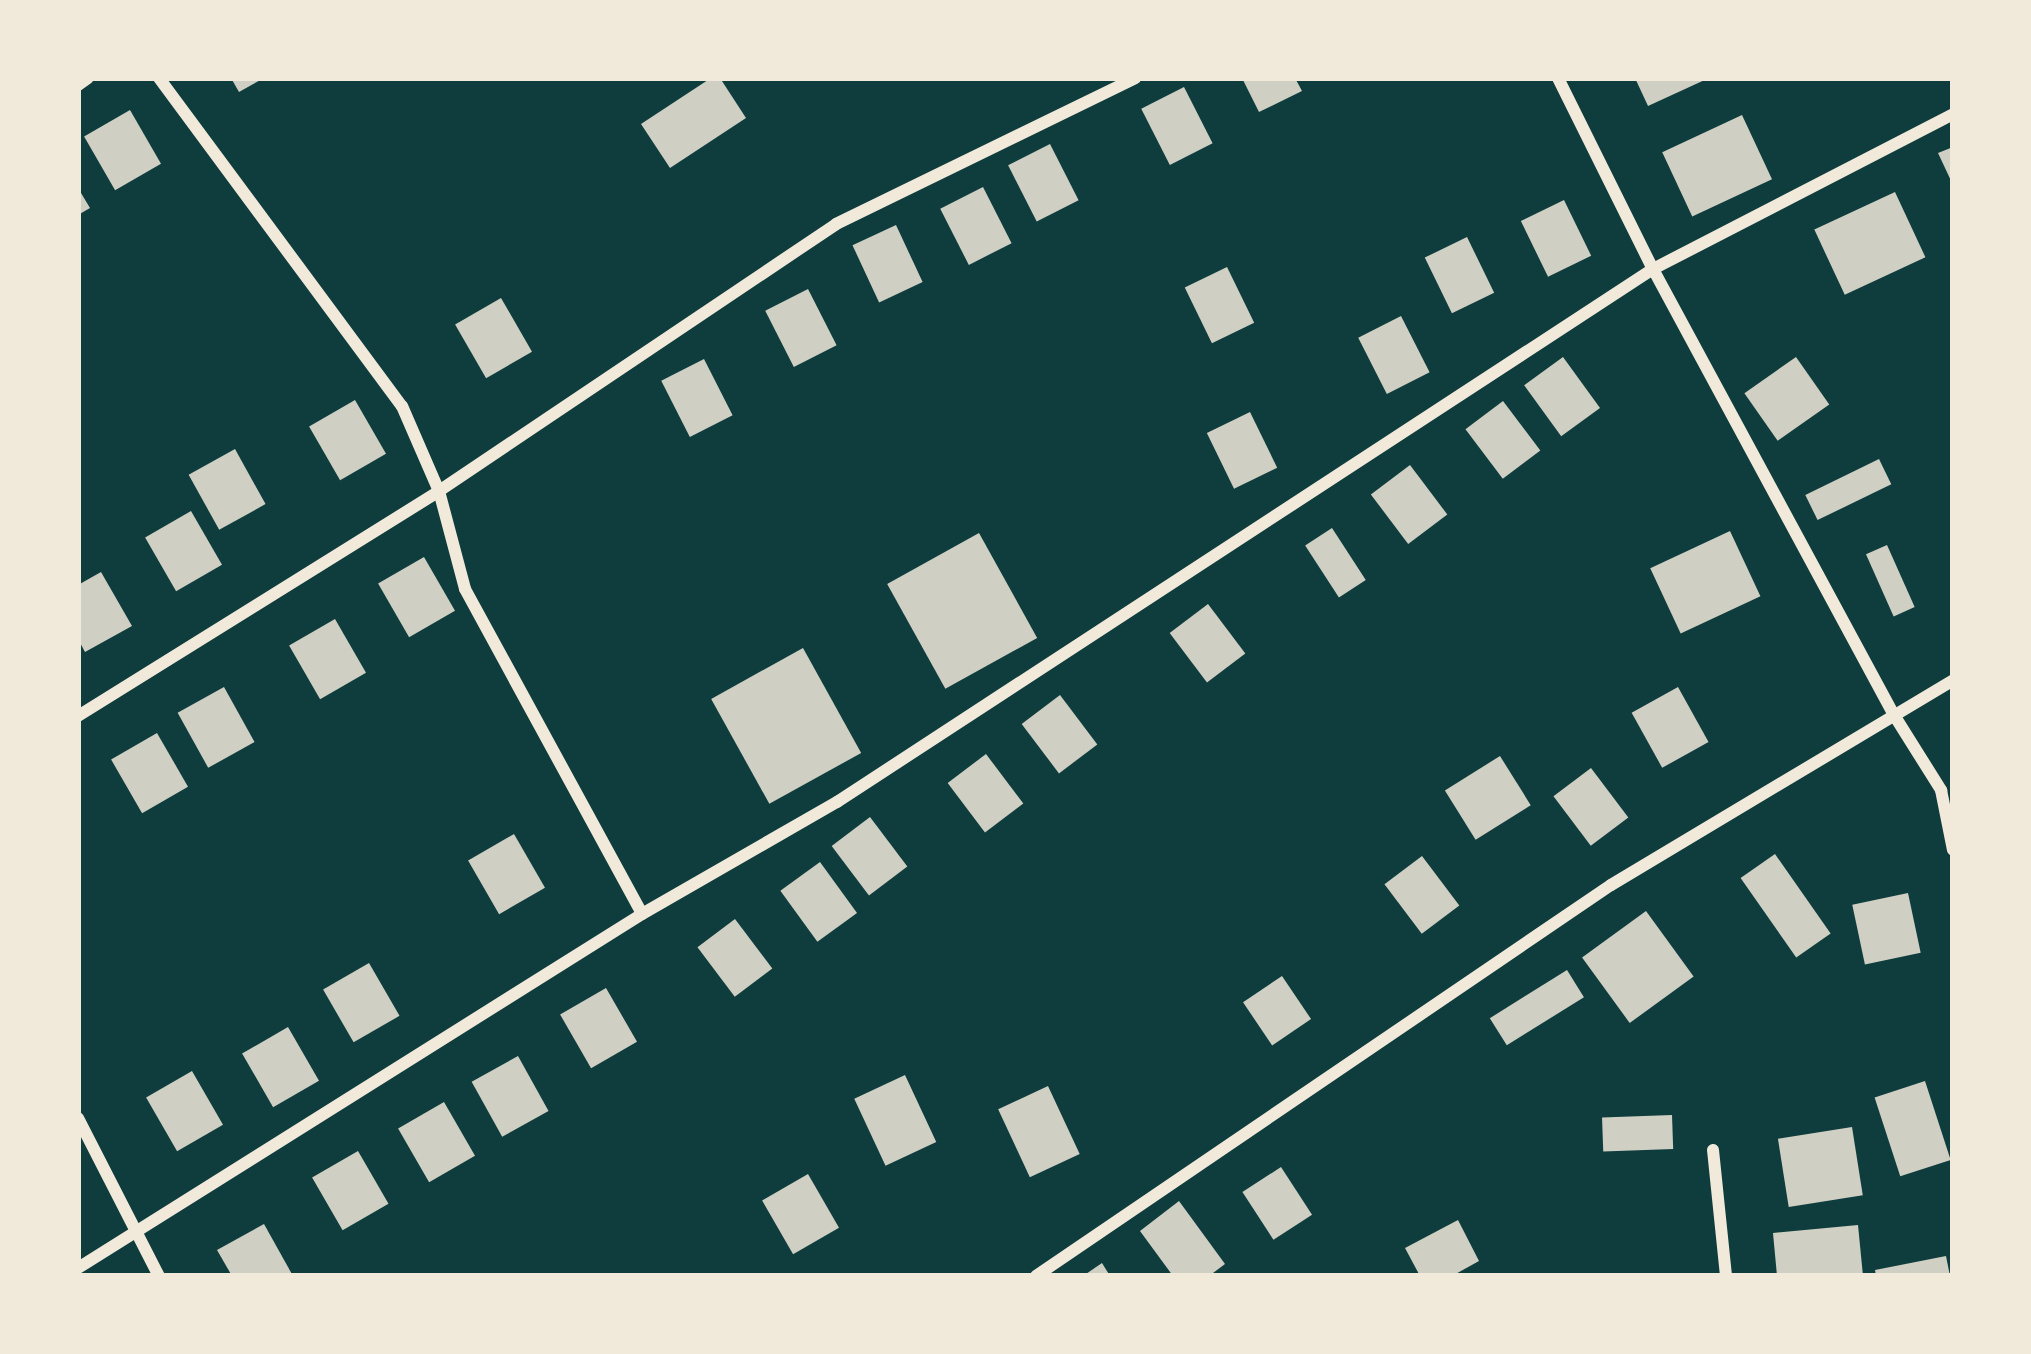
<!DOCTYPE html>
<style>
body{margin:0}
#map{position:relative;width:2031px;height:1354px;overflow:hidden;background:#0f3d3e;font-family:"DejaVu Sans",sans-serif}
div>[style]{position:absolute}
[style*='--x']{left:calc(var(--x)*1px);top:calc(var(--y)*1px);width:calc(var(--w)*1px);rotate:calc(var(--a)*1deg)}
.building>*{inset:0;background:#cfcfc3;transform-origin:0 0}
.minor>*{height:12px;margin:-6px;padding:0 6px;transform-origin:6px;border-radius:6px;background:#f1e9da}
span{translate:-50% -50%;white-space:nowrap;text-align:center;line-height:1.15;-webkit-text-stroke:10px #f1e9da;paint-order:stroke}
.frame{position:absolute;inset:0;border:81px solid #f1e9da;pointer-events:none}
</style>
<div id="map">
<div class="building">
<div style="clip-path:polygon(231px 78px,264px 78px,239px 92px)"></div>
<div style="clip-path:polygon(711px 78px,720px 78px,746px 118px,670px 168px,641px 124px)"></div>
<div style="clip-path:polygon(1242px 78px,1295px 78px,1302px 91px,1259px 112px)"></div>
<div style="clip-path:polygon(1635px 78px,1709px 78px,1648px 106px)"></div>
<div style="left:1184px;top:87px;width:63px;height:48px;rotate:63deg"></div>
<div style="left:130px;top:110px;width:62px;height:53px;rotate:60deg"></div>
<div style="left:1742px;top:115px;width:71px;height:88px;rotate:65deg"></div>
<div style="left:1050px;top:144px;width:63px;height:47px;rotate:63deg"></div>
<div style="clip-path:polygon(1953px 147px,1953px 185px,1938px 153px)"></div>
<div style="left:983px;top:187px;width:63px;height:48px;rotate:63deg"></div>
<div style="clip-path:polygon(78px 188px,90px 208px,78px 215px)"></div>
<div style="left:1895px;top:192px;width:72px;height:89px;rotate:65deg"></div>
<div style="left:1564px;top:200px;width:62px;height:48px;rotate:64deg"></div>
<div style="left:896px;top:225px;width:63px;height:48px;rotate:65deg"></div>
<div style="left:1467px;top:237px;width:62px;height:47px;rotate:64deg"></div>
<div style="left:1227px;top:267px;width:62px;height:47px;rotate:64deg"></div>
<div style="left:808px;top:289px;width:63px;height:48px;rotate:63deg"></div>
<div style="left:501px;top:298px;width:62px;height:53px;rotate:60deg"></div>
<div style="left:1401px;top:316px;width:63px;height:48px;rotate:63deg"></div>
<div style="left:1563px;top:357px;width:63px;height:48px;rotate:54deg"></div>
<div style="left:1796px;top:357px;width:58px;height:63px;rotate:55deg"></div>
<div style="left:704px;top:359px;width:63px;height:48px;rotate:63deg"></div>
<div style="left:355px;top:400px;width:62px;height:53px;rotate:60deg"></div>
<div style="left:1503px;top:401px;width:62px;height:47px;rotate:53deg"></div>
<div style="left:1250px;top:412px;width:62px;height:48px;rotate:64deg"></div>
<div style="left:235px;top:449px;width:63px;height:53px;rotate:61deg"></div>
<div style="left:1879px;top:459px;width:28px;height:82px;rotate:64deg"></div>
<div style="left:1410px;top:465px;width:62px;height:49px;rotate:53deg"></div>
<div style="left:191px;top:511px;width:62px;height:53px;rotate:60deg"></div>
<div style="left:1332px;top:528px;width:62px;height:32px;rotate:57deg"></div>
<div style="left:1730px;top:531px;width:72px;height:88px;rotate:65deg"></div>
<div style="left:979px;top:533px;width:120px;height:105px;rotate:61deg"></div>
<div style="left:1887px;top:545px;width:68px;height:23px;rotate:66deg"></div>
<div style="left:424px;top:557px;width:62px;height:53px;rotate:60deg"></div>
<div style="clip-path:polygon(101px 572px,132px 626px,85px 652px,78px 639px,78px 585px)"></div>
<div style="left:1208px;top:604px;width:62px;height:48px;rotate:53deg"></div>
<div style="left:335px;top:619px;width:62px;height:53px;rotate:60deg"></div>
<div style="left:803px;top:648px;width:120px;height:105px;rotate:61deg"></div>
<div style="left:224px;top:687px;width:63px;height:53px;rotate:61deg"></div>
<div style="left:1678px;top:687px;width:63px;height:53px;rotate:61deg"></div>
<div style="left:1060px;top:695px;width:62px;height:48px;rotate:53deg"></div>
<div style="left:157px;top:733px;width:62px;height:53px;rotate:60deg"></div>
<div style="left:986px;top:754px;width:62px;height:48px;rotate:53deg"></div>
<div style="left:1500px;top:756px;width:58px;height:65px;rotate:58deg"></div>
<div style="left:1591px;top:768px;width:62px;height:47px;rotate:53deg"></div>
<div style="left:870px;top:817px;width:62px;height:48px;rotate:53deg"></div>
<div style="left:514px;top:834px;width:62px;height:53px;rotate:60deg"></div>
<div style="left:1775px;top:854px;width:97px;height:42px;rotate:55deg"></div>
<div style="left:1422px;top:856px;width:62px;height:47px;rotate:53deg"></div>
<div style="left:820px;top:862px;width:63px;height:49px;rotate:54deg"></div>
<div style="left:1908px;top:893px;width:61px;height:57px;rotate:78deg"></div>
<div style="left:1646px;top:911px;width:81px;height:79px;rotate:54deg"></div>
<div style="left:735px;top:919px;width:62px;height:47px;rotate:53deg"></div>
<div style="left:369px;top:963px;width:61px;height:53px;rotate:60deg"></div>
<div style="left:1567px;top:970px;width:32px;height:91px;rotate:58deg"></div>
<div style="left:1282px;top:976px;width:52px;height:47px;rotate:56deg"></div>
<div style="left:606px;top:988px;width:62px;height:53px;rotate:60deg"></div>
<div style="left:288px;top:1027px;width:62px;height:53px;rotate:60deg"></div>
<div style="left:518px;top:1056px;width:63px;height:53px;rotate:61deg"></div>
<div style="left:192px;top:1071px;width:62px;height:53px;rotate:60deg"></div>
<div style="left:905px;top:1075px;width:74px;height:56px;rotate:65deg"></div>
<div style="left:1925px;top:1081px;width:83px;height:53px;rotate:72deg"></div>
<div style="left:1048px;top:1086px;width:75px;height:55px;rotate:65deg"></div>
<div style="left:444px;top:1102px;width:62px;height:53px;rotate:60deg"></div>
<div style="left:1672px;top:1115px;width:34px;height:70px;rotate:88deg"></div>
<div style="left:1852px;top:1127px;width:69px;height:75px;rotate:81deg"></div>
<div style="left:358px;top:1151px;width:61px;height:53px;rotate:60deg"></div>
<div style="left:1281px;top:1167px;width:57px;height:46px;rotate:57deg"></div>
<div style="left:808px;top:1174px;width:62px;height:53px;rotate:60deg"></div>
<div style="clip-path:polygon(1179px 1201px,1225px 1264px,1209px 1276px,1173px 1276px,1140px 1231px)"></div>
<div style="clip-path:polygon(1458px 1220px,1479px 1261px,1452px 1276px,1420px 1276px,1405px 1248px)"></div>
<div style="clip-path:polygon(264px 1224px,293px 1276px,232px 1276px,217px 1250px)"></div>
<div style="clip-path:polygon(1858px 1225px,1863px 1276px,1777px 1276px,1773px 1233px)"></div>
<div style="clip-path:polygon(1946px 1256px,1950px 1276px,1876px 1276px,1875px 1270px)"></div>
<div style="clip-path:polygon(1102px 1263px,1110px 1276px,1083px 1276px)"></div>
</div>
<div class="minor">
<div style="--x:159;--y:78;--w:408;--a:53.5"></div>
<div style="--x:402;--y:406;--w:93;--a:66.5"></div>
<div style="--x:439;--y:491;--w:101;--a:75.1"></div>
<div style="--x:465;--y:589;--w:370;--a:61.4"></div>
<div style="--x:1558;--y:78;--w:213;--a:63.6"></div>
<div style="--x:1653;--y:269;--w:507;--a:61.62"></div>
<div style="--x:1894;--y:715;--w:89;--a:57.9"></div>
<div style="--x:1941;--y:790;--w:61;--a:78.7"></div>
<div style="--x:78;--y:85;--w:12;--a:-35"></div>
<div style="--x:78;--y:716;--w:425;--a:-31.9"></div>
<div style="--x:439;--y:491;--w:478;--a:-33.9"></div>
<div style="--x:836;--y:224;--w:333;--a:-26"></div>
<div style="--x:78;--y:1118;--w:178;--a:62.9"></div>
<div style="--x:1713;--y:1150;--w:127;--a:84.1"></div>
<div style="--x:78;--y:1268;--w:666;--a:-32.11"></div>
<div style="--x:642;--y:914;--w:225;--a:-29.9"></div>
<div style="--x:837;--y:802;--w:975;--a:-33.15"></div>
<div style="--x:1653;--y:269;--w:338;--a:-27.3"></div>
<div style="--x:1036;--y:1276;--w:695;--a:-34.22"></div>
<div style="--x:1611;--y:885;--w:399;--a:-30.9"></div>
</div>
<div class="frame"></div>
</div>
